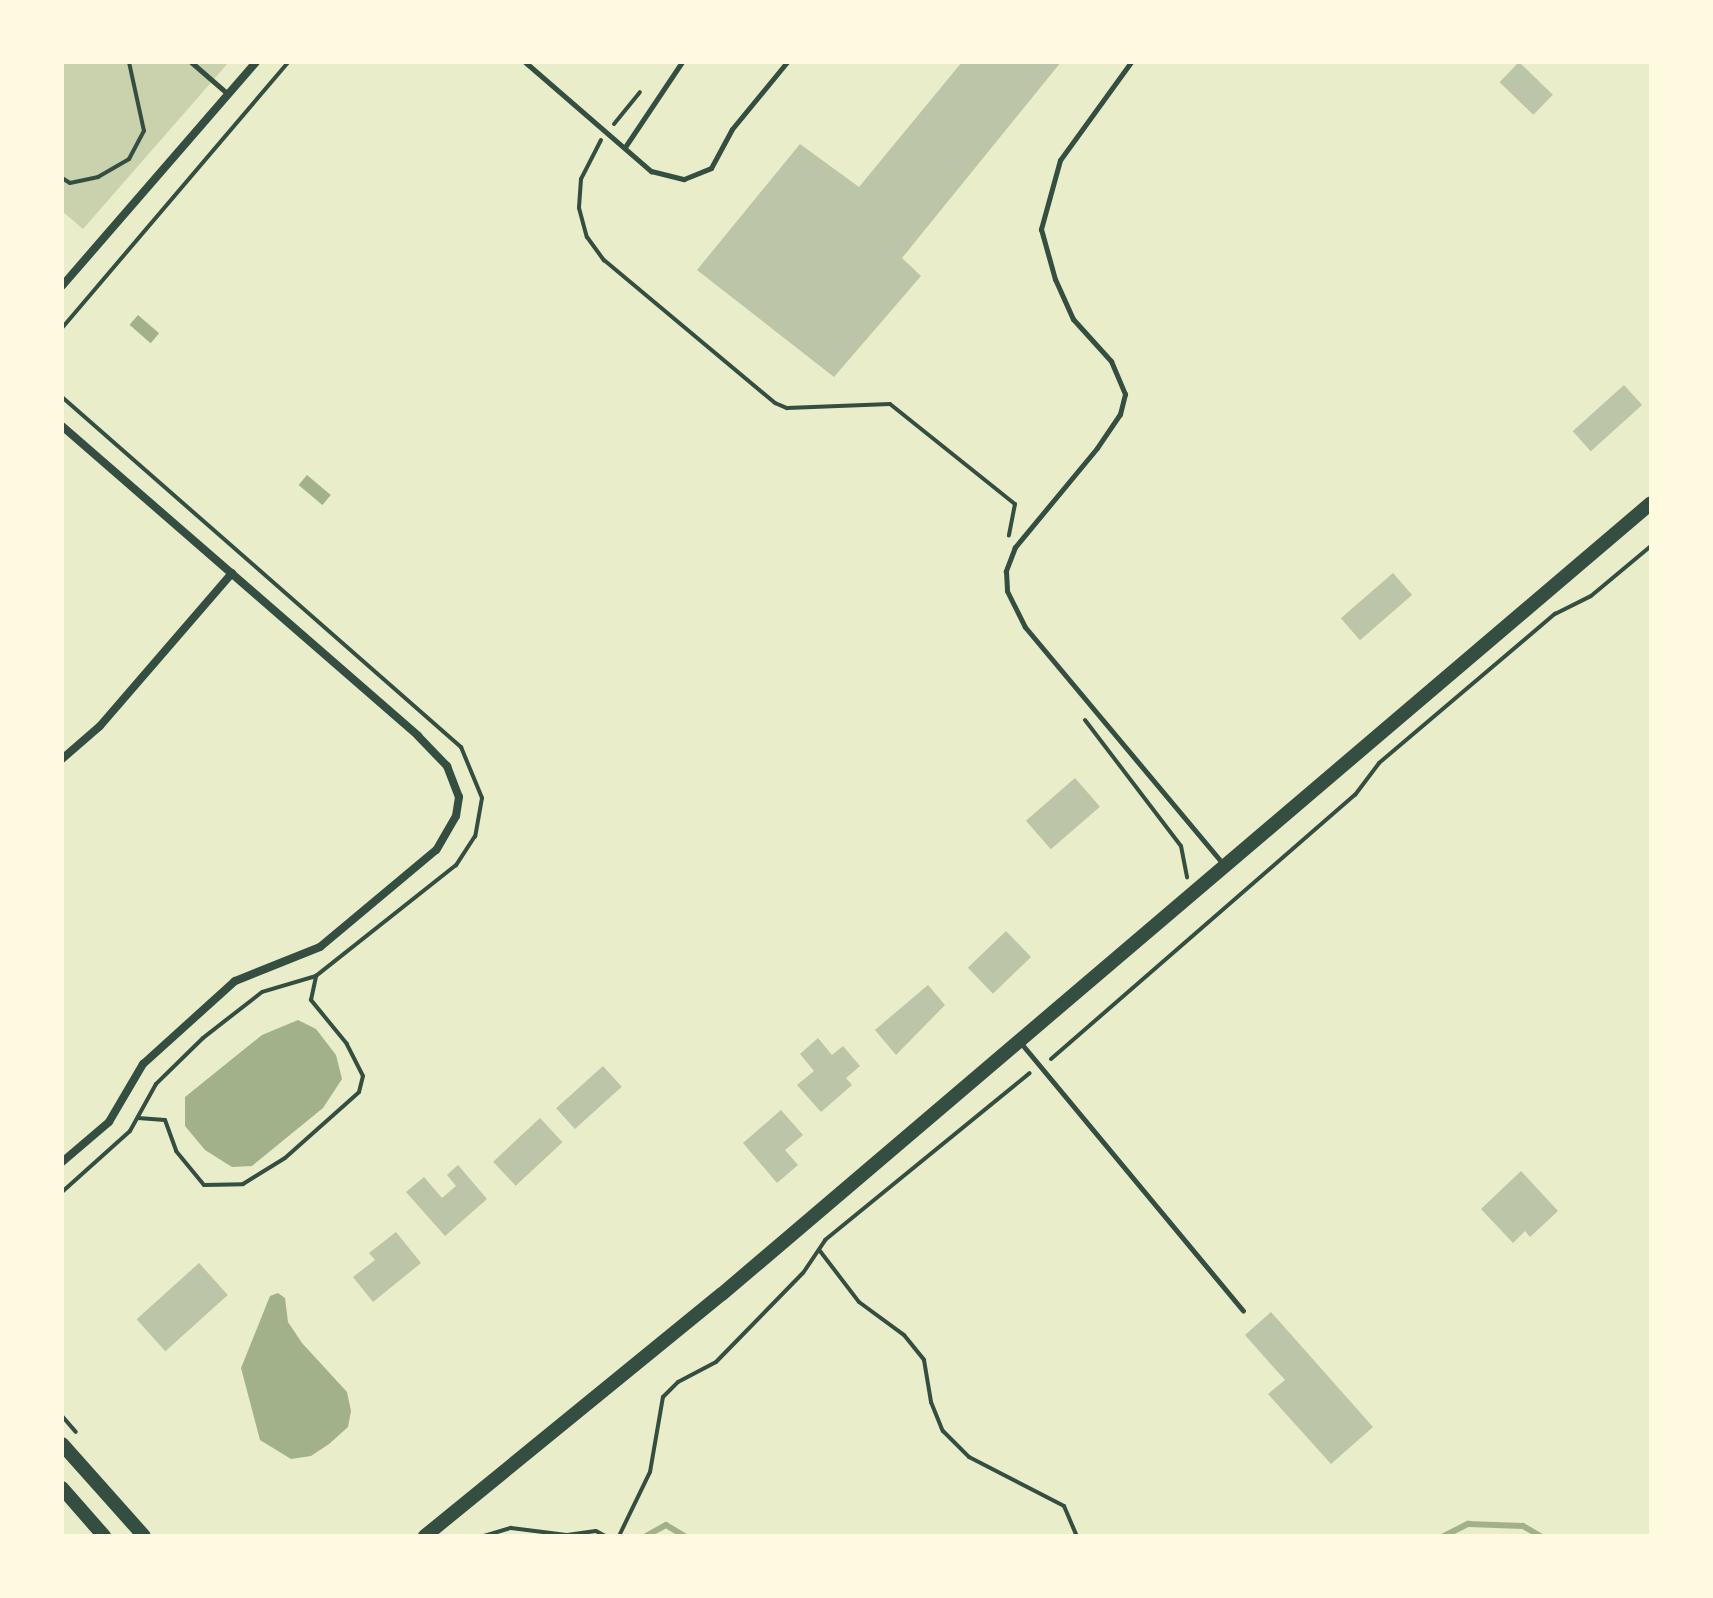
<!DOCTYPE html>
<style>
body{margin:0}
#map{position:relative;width:1713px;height:1598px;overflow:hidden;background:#e9edc9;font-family:"DM Sans",sans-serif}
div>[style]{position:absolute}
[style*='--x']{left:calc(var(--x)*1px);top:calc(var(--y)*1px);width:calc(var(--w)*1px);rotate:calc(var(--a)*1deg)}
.green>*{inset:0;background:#cad2ad}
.water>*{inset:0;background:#a3b18a;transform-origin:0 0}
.stream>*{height:6px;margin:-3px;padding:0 3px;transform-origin:3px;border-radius:3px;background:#a3b18a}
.building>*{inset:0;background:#bcc5a7;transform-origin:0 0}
.path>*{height:4px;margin:-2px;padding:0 2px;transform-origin:2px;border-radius:2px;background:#344e41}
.service>*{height:5px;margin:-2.5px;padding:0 2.5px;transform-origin:2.5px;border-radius:2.5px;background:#344e41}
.minor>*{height:8px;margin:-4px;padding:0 4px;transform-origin:4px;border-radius:4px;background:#344e41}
.tertiary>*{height:14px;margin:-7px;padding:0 7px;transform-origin:7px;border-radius:7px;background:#344e41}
span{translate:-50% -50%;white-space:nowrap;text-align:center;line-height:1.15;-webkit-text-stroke:8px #fefae0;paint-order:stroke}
.frame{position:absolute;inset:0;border:64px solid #fefae0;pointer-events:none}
</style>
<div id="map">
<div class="green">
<div style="clip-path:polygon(62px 62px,229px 62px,83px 229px,62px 211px)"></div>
</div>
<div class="water">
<div style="left:138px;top:315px;width:28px;height:13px;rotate:41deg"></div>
<div style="left:307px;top:475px;width:31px;height:13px;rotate:40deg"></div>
<div style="clip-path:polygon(298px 1020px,316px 1029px,336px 1055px,342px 1079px,323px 1108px,252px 1166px,232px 1167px,205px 1150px,185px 1126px,185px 1097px,262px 1035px)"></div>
<div style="clip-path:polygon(278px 1293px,285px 1298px,288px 1322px,302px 1343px,347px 1392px,351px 1411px,348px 1427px,329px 1444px,311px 1456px,291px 1459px,260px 1440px,241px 1368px,270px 1296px)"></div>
</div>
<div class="stream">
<div style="--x:646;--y:1536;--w:23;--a:-29"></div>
<div style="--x:666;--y:1525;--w:21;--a:31"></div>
<div style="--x:1444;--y:1536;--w:27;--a:-27"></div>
<div style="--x:1468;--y:1524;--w:55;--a:2.1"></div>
<div style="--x:1523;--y:1526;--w:20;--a:30"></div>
</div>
<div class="building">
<div style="clip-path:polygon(962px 62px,1061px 62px,902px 258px,921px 276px,834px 377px,697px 270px,800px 144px,859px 187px)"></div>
<div style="left:1519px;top:62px;width:47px;height:28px;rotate:44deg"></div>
<div style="left:1624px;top:385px;width:27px;height:69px;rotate:48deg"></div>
<div style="left:1393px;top:573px;width:29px;height:69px;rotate:49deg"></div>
<div style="left:1075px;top:778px;width:38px;height:65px;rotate:49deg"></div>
<div style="left:1006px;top:931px;width:36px;height:53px;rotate:46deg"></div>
<div style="clip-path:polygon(928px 985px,945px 1005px,896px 1055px,875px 1030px)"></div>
<div style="clip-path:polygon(818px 1038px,832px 1055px,843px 1046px,860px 1066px,846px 1078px,852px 1085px,821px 1112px,797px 1085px,814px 1071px,800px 1054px)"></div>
<div style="left:603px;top:1066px;width:28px;height:63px;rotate:48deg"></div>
<div style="clip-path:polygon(781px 1110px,803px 1135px,785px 1150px,798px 1165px,777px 1183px,743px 1143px)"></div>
<div style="left:540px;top:1118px;width:33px;height:64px;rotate:47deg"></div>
<div style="clip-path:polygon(458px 1165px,487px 1199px,445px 1236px,406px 1192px,424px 1177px,442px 1198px,456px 1186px,447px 1175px)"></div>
<div style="clip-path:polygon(1521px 1171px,1558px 1211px,1530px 1237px,1525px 1231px,1513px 1243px,1481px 1209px)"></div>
<div style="clip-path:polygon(396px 1232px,421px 1263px,373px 1302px,353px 1277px,375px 1260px,369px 1253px)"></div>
<div style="left:199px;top:1263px;width:43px;height:84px;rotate:48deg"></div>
<div style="clip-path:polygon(1271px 1312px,1373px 1427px,1331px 1464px,1268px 1394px,1285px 1380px,1245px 1335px)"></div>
</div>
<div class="path">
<div style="--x:614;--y:124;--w:41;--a:-50.9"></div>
<div style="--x:601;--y:140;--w:44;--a:117.1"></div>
<div style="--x:581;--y:179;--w:29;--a:94"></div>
<div style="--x:579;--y:208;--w:30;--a:75"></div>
<div style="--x:587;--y:237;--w:29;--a:54"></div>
<div style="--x:604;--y:260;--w:223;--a:39.9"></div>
<div style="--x:775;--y:403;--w:13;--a:23"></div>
<div style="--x:787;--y:408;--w:103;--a:-2.2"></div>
<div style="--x:890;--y:404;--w:160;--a:38.7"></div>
<div style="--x:1015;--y:504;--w:32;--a:101"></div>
<div style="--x:62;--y:178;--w:9;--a:32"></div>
<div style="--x:70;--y:183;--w:29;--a:-12"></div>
<div style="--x:98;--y:177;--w:36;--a:-30"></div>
<div style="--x:129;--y:159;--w:32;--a:-62"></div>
<div style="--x:144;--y:131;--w:71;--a:-102.3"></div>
<div style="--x:62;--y:328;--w:349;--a:-49.6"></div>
<div style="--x:62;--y:397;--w:531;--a:41.26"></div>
<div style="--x:461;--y:747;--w:55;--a:67.6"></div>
<div style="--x:482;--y:798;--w:39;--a:100"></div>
<div style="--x:475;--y:836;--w:35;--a:123"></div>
<div style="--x:456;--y:865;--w:179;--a:141.6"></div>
<div style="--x:316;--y:976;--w:56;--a:163.5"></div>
<div style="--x:262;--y:992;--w:75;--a:142.1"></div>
<div style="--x:203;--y:1038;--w:66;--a:135.6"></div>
<div style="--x:156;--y:1084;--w:54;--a:119"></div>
<div style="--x:130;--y:1131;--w:91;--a:138.1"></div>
<div style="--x:1085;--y:720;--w:158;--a:52.7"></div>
<div style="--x:1181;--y:846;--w:32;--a:79"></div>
<div style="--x:1051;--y:1059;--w:403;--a:-41"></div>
<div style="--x:1355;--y:795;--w:40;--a:-53"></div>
<div style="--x:1379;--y:763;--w:231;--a:-40.3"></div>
<div style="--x:1555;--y:614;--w:40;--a:-26.6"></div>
<div style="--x:1591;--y:596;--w:78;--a:-39.8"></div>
<div style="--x:138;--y:1118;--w:27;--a:4"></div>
<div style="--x:165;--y:1120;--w:33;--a:70"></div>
<div style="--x:176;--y:1151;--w:44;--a:50.5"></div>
<div style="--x:204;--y:1185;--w:39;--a:-1"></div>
<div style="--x:243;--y:1184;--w:49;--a:-31.8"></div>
<div style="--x:285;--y:1158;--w:99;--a:-41.7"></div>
<div style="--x:359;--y:1092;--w:16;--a:-76"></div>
<div style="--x:363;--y:1076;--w:36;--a:-117"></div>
<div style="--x:347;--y:1044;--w:57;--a:-129.3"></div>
<div style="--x:311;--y:1000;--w:25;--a:-78"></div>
<div style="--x:820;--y:1251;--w:64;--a:52.6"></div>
<div style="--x:859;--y:1302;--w:56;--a:36.3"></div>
<div style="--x:904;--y:1335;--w:32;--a:51"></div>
<div style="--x:924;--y:1360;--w:43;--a:80.5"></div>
<div style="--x:931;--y:1402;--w:31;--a:68"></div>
<div style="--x:943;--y:1431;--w:37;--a:45"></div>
<div style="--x:969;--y:1457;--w:107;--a:27.3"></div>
<div style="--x:1064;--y:1506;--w:33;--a:67"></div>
<div style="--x:62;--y:1416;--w:21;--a:49"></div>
<div style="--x:484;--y:1536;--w:28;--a:-17"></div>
<div style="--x:511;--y:1528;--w:56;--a:7.1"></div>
<div style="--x:567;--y:1535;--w:29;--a:-8"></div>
<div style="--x:596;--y:1531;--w:10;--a:29"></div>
<div style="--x:619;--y:1536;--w:71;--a:-64.2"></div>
<div style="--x:650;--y:1472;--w:76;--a:-80.2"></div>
<div style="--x:663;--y:1397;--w:21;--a:-45"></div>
<div style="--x:678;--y:1382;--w:43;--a:-27.8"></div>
<div style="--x:716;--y:1362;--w:124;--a:-45.7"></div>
<div style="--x:803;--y:1273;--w:40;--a:-56"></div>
<div style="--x:825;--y:1240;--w:264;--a:-39.2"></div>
</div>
<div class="service">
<div style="--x:191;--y:62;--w:49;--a:40.9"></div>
<div style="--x:525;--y:62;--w:167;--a:40.9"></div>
<div style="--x:651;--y:171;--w:34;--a:14"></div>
<div style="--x:684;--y:179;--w:29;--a:-22"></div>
<div style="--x:711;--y:168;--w:44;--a:-61.7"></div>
<div style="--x:732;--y:129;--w:87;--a:-50.6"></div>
<div style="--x:1131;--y:62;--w:121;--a:125.9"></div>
<div style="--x:1060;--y:160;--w:72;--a:105.4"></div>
<div style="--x:1041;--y:229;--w:52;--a:74.4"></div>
<div style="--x:1055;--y:279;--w:44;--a:65.8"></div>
<div style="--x:1073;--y:319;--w:57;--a:47.9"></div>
<div style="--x:1111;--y:361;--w:36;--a:67"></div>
<div style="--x:1125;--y:394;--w:21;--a:104"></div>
<div style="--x:1120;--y:414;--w:41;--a:124.1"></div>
<div style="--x:1097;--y:448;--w:129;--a:129.6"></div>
<div style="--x:1015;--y:547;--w:26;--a:111"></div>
<div style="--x:1006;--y:571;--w:20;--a:87"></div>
<div style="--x:1007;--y:591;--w:40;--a:63.4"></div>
<div style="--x:1025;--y:627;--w:307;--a:50.1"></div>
<div style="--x:625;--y:147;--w:102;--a:-56.2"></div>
<div style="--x:1020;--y:1042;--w:349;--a:50.3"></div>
</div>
<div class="minor">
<div style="--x:62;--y:286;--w:296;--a:-49.1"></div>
<div style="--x:62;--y:426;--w:472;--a:41"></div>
<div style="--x:418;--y:736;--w:42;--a:46"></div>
<div style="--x:447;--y:766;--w:33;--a:69"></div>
<div style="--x:459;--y:797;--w:19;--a:99"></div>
<div style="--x:456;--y:816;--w:39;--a:120"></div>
<div style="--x:436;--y:850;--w:151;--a:140.1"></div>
<div style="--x:320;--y:947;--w:92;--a:158.2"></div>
<div style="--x:235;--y:981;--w:124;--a:137.9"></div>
<div style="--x:143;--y:1064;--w:67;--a:120.4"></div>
<div style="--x:109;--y:1122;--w:62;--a:139.6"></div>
<div style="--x:62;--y:759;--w:50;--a:-41"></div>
<div style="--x:100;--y:726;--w:202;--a:-49.2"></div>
</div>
<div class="tertiary">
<div style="--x:62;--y:1444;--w:123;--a:48.3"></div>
<div style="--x:62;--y:1488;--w:64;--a:48.8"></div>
<div style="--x:425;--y:1536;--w:383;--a:-39.2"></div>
<div style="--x:722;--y:1294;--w:1220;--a:-40.41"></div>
</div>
<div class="frame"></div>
</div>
